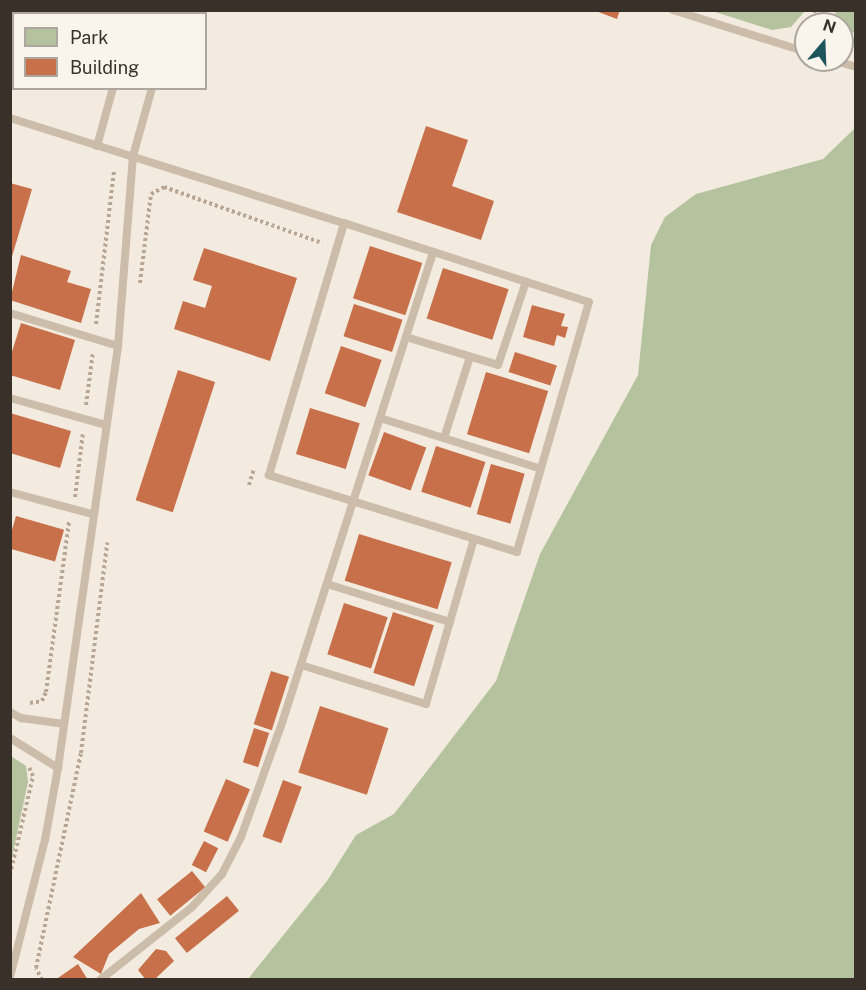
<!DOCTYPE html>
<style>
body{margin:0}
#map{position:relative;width:866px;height:990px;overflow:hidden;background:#f3ebdf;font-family:"Public Sans",sans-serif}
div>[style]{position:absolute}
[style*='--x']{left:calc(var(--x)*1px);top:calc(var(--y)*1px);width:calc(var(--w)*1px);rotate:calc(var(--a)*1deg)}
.green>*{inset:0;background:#b4c39e}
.building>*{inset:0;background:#c77049;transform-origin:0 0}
.path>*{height:4px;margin-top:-2px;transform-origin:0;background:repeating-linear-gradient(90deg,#b8a694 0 3px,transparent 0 6px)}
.service>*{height:8px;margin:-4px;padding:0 4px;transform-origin:4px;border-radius:4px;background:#ccbcaa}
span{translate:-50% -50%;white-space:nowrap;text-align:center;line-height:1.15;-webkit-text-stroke:4.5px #faf5ec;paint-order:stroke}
.frame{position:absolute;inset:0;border:12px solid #39302a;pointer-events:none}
.legend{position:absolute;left:12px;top:12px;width:195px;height:78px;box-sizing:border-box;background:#faf5ec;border:2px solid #ada69e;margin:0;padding:8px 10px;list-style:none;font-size:18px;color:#39302a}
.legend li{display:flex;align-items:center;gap:12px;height:30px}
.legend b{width:30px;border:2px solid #ada69e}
.north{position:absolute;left:794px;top:12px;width:60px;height:60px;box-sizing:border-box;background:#faf5ec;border:2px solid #ada69e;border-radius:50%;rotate:19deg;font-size:16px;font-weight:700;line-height:24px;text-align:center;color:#39302a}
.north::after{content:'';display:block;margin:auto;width:21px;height:27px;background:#1e545c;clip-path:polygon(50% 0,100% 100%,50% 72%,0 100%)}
</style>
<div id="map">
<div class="green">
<div style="clip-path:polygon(712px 11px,805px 11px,791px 27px,772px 30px)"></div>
<div style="clip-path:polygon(836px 11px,855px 11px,855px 33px,842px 28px,842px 24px,831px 24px)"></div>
<div style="clip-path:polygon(855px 128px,855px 979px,248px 979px,327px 881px,356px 835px,394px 814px,496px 681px,540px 554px,638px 375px,651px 245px,665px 217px,696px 194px,823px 159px)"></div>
<div style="clip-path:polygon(11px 756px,26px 766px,28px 782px,11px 862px)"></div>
</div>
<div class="building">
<div style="clip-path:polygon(10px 10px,66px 10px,14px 14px,14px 81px)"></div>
<div style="clip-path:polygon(593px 10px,620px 10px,617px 19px)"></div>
<div style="clip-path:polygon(426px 126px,468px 140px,452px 186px,494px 201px,481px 240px,397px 212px)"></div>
<div style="clip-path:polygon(10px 183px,32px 189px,11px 260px,10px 260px)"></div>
<div style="left:370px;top:246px;width:55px;height:55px;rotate:18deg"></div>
<div style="clip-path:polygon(204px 248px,297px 278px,270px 361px,174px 329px,183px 301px,205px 308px,212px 286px,193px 280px)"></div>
<div style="clip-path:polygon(21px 255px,71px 271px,67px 282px,91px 289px,81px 323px,10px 300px)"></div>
<div style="left:443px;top:268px;width:69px;height:53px;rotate:18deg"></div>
<div style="left:354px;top:304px;width:51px;height:34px;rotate:18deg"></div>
<div style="clip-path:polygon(532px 305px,565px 314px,561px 326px,568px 327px,565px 338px,557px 335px,554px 346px,523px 337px)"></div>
<div style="clip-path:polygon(21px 323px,75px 340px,60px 390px,10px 375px,10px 358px)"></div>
<div style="left:341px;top:346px;width:43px;height:50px;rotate:19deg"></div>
<div style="left:515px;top:352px;width:44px;height:21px;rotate:18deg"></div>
<div style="left:178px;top:370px;width:39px;height:137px;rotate:18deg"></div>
<div style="left:486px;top:372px;width:65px;height:65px;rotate:17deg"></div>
<div style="left:310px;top:408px;width:52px;height:48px;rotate:17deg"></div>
<div style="clip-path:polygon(10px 413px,71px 431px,60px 468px,10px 453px)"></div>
<div style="left:384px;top:432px;width:45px;height:46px;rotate:20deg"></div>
<div style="left:436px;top:446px;width:52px;height:48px;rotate:18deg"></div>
<div style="left:491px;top:464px;width:35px;height:52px;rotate:16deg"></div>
<div style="left:16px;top:516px;width:50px;height:33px;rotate:16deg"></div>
<div style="left:359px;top:534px;width:97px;height:49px;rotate:17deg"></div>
<div style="left:344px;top:603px;width:46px;height:54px;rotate:18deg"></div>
<div style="left:393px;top:612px;width:43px;height:64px;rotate:18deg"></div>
<div style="left:271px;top:671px;width:19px;height:56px;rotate:18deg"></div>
<div style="left:320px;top:706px;width:72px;height:70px;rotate:18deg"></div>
<div style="left:254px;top:728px;width:16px;height:36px;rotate:18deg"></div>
<div style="left:226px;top:779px;width:26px;height:57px;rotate:23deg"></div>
<div style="left:283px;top:780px;width:20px;height:60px;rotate:20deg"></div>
<div style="left:204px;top:841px;width:16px;height:27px;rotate:27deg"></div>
<div style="left:192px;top:871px;width:21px;height:45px;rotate:51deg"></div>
<div style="clip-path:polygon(141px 893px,160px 923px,139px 929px,109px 954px,101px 974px,73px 957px)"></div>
<div style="left:227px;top:896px;width:19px;height:67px;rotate:51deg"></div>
<div style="clip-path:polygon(156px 949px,166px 951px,174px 961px,154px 980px,146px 980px,138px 970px)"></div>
<div style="clip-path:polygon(78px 964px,88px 980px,55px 980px)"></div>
</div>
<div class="path">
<div style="--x:810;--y:24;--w:15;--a:-70"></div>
<div style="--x:140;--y:283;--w:90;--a:-83"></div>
<div style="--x:151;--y:194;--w:15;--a:-28"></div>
<div style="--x:164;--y:187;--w:168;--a:19.5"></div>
<div style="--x:96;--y:324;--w:154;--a:-83.3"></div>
<div style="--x:86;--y:405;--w:53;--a:-82.5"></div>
<div style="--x:249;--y:485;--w:17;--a:-73"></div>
<div style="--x:75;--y:497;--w:64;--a:-82.9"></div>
<div style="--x:30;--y:703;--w:12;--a:-9"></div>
<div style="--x:42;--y:701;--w:10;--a:-66"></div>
<div style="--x:46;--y:692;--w:172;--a:-82.3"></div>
<div style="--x:10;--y:875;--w:102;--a:-76.9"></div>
<div style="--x:33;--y:776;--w:10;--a:-114"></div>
<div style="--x:42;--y:980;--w:13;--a:-117"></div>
<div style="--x:36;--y:968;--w:220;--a:-78.2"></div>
<div style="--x:81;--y:753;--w:212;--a:-82.9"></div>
</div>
<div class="service">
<div style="--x:673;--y:10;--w:139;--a:17.5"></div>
<div style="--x:134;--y:14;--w:4;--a:-76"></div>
<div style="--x:174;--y:14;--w:4;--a:-76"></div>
<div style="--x:832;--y:60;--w:25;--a:16"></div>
<div style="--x:10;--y:118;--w:350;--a:17.5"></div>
<div style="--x:344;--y:223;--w:257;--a:17.9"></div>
<div style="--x:589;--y:302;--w:260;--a:106.1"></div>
<div style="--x:517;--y:552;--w:260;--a:-162.8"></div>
<div style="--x:269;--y:475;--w:263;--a:-73.4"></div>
<div style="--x:97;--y:146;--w:60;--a:-74.6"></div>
<div style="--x:10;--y:313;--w:113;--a:17"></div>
<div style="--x:406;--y:337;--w:96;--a:16.9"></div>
<div style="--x:498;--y:365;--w:88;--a:-71.4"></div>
<div style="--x:10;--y:398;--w:100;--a:15.7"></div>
<div style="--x:380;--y:418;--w:167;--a:17.5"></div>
<div style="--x:444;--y:438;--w:85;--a:-72.2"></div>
<div style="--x:10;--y:492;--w:85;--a:15"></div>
<div style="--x:327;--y:584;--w:129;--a:17.2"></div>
<div style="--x:301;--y:665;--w:131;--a:17.3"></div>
<div style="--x:426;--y:704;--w:172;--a:-73.8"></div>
<div style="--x:10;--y:712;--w:13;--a:29"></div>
<div style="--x:21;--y:718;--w:43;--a:7.9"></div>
<div style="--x:10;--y:738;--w:57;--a:32"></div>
<div style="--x:10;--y:977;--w:141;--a:-75.7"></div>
<div style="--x:45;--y:840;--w:73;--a:-79.8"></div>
<div style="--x:58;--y:768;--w:426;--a:-81.9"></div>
<div style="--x:118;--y:346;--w:191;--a:-85.5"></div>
<div style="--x:133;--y:156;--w:71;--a:-74.4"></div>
<div style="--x:100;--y:980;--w:117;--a:-38.4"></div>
<div style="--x:192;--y:907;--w:45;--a:-47.7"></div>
<div style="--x:222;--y:874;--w:42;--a:-62.8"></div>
<div style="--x:241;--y:837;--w:118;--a:-70.2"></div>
<div style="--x:281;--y:726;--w:498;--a:-72.2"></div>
</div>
<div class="frame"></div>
<ul class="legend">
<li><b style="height:16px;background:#b4c39e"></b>Park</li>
<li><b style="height:16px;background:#c77049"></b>Building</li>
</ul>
<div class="north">N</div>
</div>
